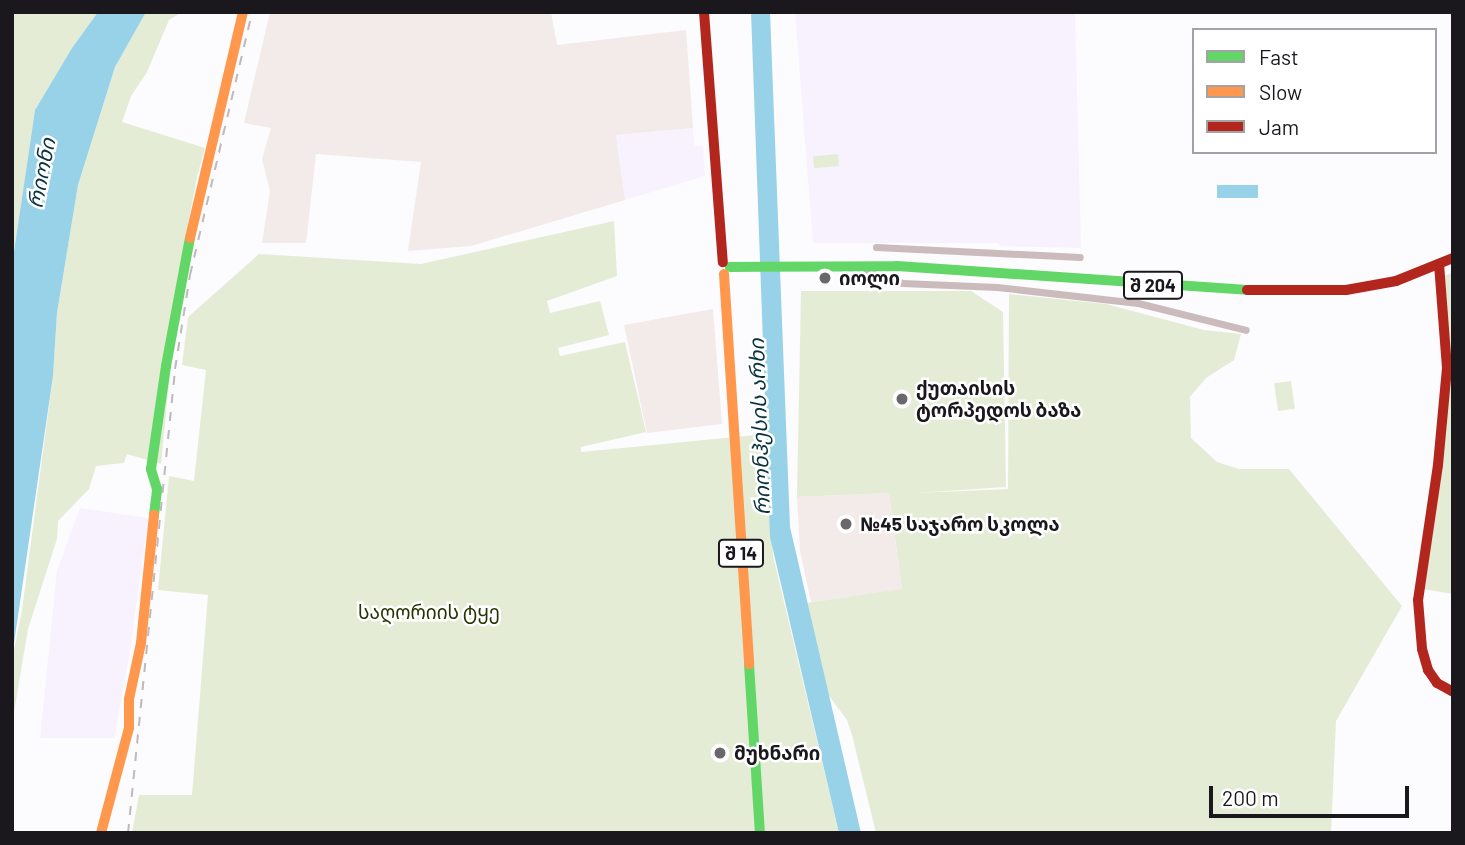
<!DOCTYPE html>
<meta charset="utf-8">
<style>
body{margin:0}
#map{position:relative;width:1465px;height:845px;overflow:hidden;background:#fcfbfd;font-family:Barlow,"Noto Sans Georgian",sans-serif}
div>[style]{position:absolute}
[style*='--x']{left:calc(var(--x)*1px);top:calc(var(--y)*1px);width:calc(var(--w)*1px);rotate:calc(var(--a)*1deg)}
.built>*{inset:0;background:#f8f2fe}
.education>*{inset:0;background:#f3ebe9}
.green>*{inset:0;background:#e4ecd6;transform-origin:0 0}
.water>*{inset:0;background:#97d2e8;transform-origin:0 0}
.street>*{height:7px;margin:-3.5px;padding:0 3.5px;transform-origin:3.5px;border-radius:3.5px;background:#ccbbbc}
.fast>*{height:10px;margin:-5px;padding:0 5px;transform-origin:5px;border-radius:5px;background:#63d668}
.slow>*{height:10px;margin:-5px;padding:0 5px;transform-origin:5px;border-radius:5px;background:#ff974d}
.jam>*{height:10px;margin:-5px;padding:0 5px;transform-origin:5px;border-radius:5px;background:#b3261e}
.rail>*{height:2px;margin-top:-1px;transform-origin:0;background:repeating-linear-gradient(90deg,#c0b9bb 0 9px,transparent 0 18px)}
.dots>*{width:19px;height:19px;translate:-50% -50%;box-sizing:border-box;border:4px solid #fff;border-radius:50%}
span{translate:-50% -50%;white-space:nowrap;text-align:center;line-height:1.15;-webkit-text-stroke:5px #fff;paint-order:stroke}
.shield-label span{padding:2px 5px;background:#fff;border:2px solid;border-radius:5px;-webkit-text-stroke-width:0}
.shield-label{font-size:18px;color:#1a171d;font-weight:700}
.poi-label{font-size:19px;color:#1a171d;font-weight:700}
.left{translate:0 -50%;text-align:left}
.park-label{font-size:19px;color:#263402}
.water-label{font-size:21px;color:#0a3340;font-style:italic}
.frame{position:absolute;inset:0;border:14px solid #1a171d;pointer-events:none}
.legend{position:absolute;left:1192px;top:28px;width:245px;height:126px;box-sizing:border-box;background:#fff;border:2px solid #a3a2a5;margin:0;padding:9px 12px;list-style:none;font-size:21px;color:#1a171d}
.legend li{display:flex;align-items:center;gap:14px;height:35px}
.legend b{width:35px;border:2px solid #a3a2a5}
.scale{position:absolute;left:1209px;top:786px;width:200px;height:32px;box-sizing:border-box;border:4px solid #1a171d;border-top:0;padding-left:9px;font-size:21px;line-height:24px;white-space:nowrap;color:#1a171d;-webkit-text-stroke:5px #fff;paint-order:stroke}
</style>
<div id="map">
<div class="built">
<div style="clip-path:polygon(795px 12px,1075px 12px,1081px 248px,1000px 246px,998px 243px,813px 243px)"></div>
<div style="clip-path:polygon(693px 128px,695px 146px,703px 146px,705px 176px,625px 200px,616px 135px)"></div>
<div style="clip-path:polygon(80px 508px,148px 518px,130px 652px,114px 738px,40px 738px,57px 571px)"></div>
</div>
<div class="education">
<div style="clip-path:polygon(270px 12px,551px 12px,557px 45px,686px 30px,693px 128px,616px 135px,625px 200px,471px 246px,408px 251px,421px 162px,316px 154px,306px 243px,262px 243px,270px 191px,262px 159px,271px 128px,244px 123px)"></div>
<div style="clip-path:polygon(713px 309px,722px 424px,647px 433px,624px 325px)"></div>
<div style="clip-path:polygon(889px 493px,902px 590px,811px 602px,800px 551px,797px 497px)"></div>
</div>
<div class="green">
<div style="clip-path:polygon(12px 12px,98px 12px,72px 48px,35px 110px,12px 265px)"></div>
<div style="clip-path:polygon(146px 12px,182px 12px,169px 20px,147px 72px,131px 96px,122px 122px,205px 148px,197px 177px,163px 357px,171px 362px,161px 464px,127px 454px,124px 463px,96px 466px,89px 489px,58px 521px,57px 539px,28px 629px,12px 724px,12px 660px,22px 610px,53px 376px,57px 313px,78px 185px,115px 67px)"></div>
<div style="left:838px;top:154px;width:12px;height:25px;rotate:85deg"></div>
<div style="clip-path:polygon(614px 221px,617px 276px,547px 301px,550px 313px,600px 301px,609px 335px,558px 348px,560px 356px,625px 342px,646px 432px,581px 447px,581px 452px,767px 434px,773px 556px,839px 833px,132px 833px,139px 795px,192px 795px,208px 595px,158px 590px,169px 476px,194px 481px,206px 370px,182px 365px,188px 317px,259px 254px,421px 264px)"></div>
<div style="clip-path:polygon(1453px 272px,1453px 594px,1423px 589px,1448px 335px,1445px 276px)"></div>
<div style="clip-path:polygon(801px 291px,971px 291px,1003px 312px,1006px 487px,915px 493px,1008px 489px,1009px 294px,1106px 304px,1204px 330px,1241px 334px,1234px 360px,1206px 378px,1190px 397px,1191px 438px,1217px 462px,1239px 469px,1289px 469px,1402px 606px,1336px 721px,1331px 833px,876px 833px,852px 735px,847px 720px,827px 693px,806px 603px,902px 589px,889px 493px,797px 497px)"></div>
<div style="left:1291px;top:381px;width:28px;height:17px;rotate:82deg"></div>
</div>
<div class="water">
<div style="clip-path:polygon(98px 12px,146px 12px,115px 67px,78px 185px,57px 313px,53px 376px,12px 657px,12px 265px,35px 110px,72px 48px)"></div>
<div style="clip-path:polygon(751px 12px,770px 12px,790px 527px,861px 833px,839px 833px,770px 537px)"></div>
<div style="left:1258px;top:185px;width:13px;height:41px;rotate:90deg"></div>
</div>
<div class="street">
<div style="--x:876;--y:247;--w:204;--a:2.8"></div>
<div style="--x:863;--y:266;--w:10;--a:45"></div>
<div style="--x:870;--y:273;--w:34;--a:17"></div>
<div style="--x:902;--y:283;--w:95;--a:2.4"></div>
<div style="--x:997;--y:287;--w:142;--a:6.5"></div>
<div style="--x:1138;--y:303;--w:111;--a:14"></div>
</div>
<div class="fast">
<div style="--x:730;--y:267;--w:167;--a:-0.3"></div>
<div style="--x:897;--y:266;--w:351;--a:3.9"></div>
<div style="--x:154;--y:515;--w:26;--a:-83"></div>
<div style="--x:157;--y:489;--w:21;--a:-107"></div>
<div style="--x:151;--y:469;--w:104;--a:-81.7"></div>
<div style="--x:166;--y:366;--w:130;--a:-79.4"></div>
<div style="--x:749;--y:664;--w:169;--a:86.3"></div>
</div>
<div class="slow">
<div style="--x:190;--y:238;--w:232;--a:-76.8"></div>
<div style="--x:724;--y:274;--w:391;--a:86.3"></div>
<div style="--x:101;--y:833;--w:109;--a:-75.1"></div>
<div style="--x:129;--y:728;--w:29;--a:-90"></div>
<div style="--x:129;--y:699;--w:57;--a:-77.9"></div>
<div style="--x:141;--y:643;--w:129;--a:-84.2"></div>
</div>
<div class="jam">
<div style="--x:704;--y:12;--w:251;--a:85.7"></div>
<div style="--x:1439;--y:264;--w:104;--a:85.6"></div>
<div style="--x:1447;--y:368;--w:97;--a:95.3"></div>
<div style="--x:1438;--y:465;--w:136;--a:98.4"></div>
<div style="--x:1418;--y:600;--w:49;--a:85.3"></div>
<div style="--x:1422;--y:649;--w:22;--a:74"></div>
<div style="--x:1428;--y:670;--w:16;--a:55"></div>
<div style="--x:1437;--y:683;--w:18;--a:29"></div>
<div style="--x:1247;--y:290;--w:99;--a:0"></div>
<div style="--x:1346;--y:290;--w:51;--a:-10.2"></div>
<div style="--x:1396;--y:281;--w:61;--a:-22"></div>
</div>
<div class="rail">
<div style="--x:128;--y:833;--w:466;--a:-84.2"></div>
<div style="--x:175;--y:369;--w:95;--a:-80.9"></div>
<div style="--x:190;--y:275;--w:270;--a:-76.7"></div>
</div>
<div class="dots">
<div style="left:825px;top:278px;background:#69676b"></div>
<div style="left:902px;top:399px;background:#69676b"></div>
<div style="left:846px;top:524px;background:#69676b"></div>
<div style="left:720px;top:753px;background:#69676b"></div>
</div>
<div class="shield-label">
<span style="left:1153px;top:285px">შ 204</span>
<span style="left:741px;top:553px">შ 14</span>
</div>
<div class="poi-label">
<span class="left" style="left:839px;top:278px">იოლი</span>
<span class="left" style="left:916px;top:399px">ქუთაისის<br>ტორპედოს ბაზა</span>
<span class="left" style="left:860px;top:524px">№45 საჯარო სკოლა</span>
<span class="left" style="left:734px;top:753px">მუხნარი</span>
</div>
<div class="park-label">
<span style="left:429px;top:612px">საღორიის ტყე</span>
</div>
<div class="water-label">
<span style="left:41px;top:173px;rotate:-79deg">რიონი</span>
<span style="left:759px;top:427px;rotate:-92deg">რიონჰესის არხი</span>
</div>
<div class="frame"></div>
<ul class="legend">
<li><b style="height:9px;background:#63d668"></b>Fast</li>
<li><b style="height:9px;background:#ff974d"></b>Slow</li>
<li><b style="height:9px;background:#b3261e"></b>Jam</li>
</ul>
<div class="scale">200 m</div>
</div>
